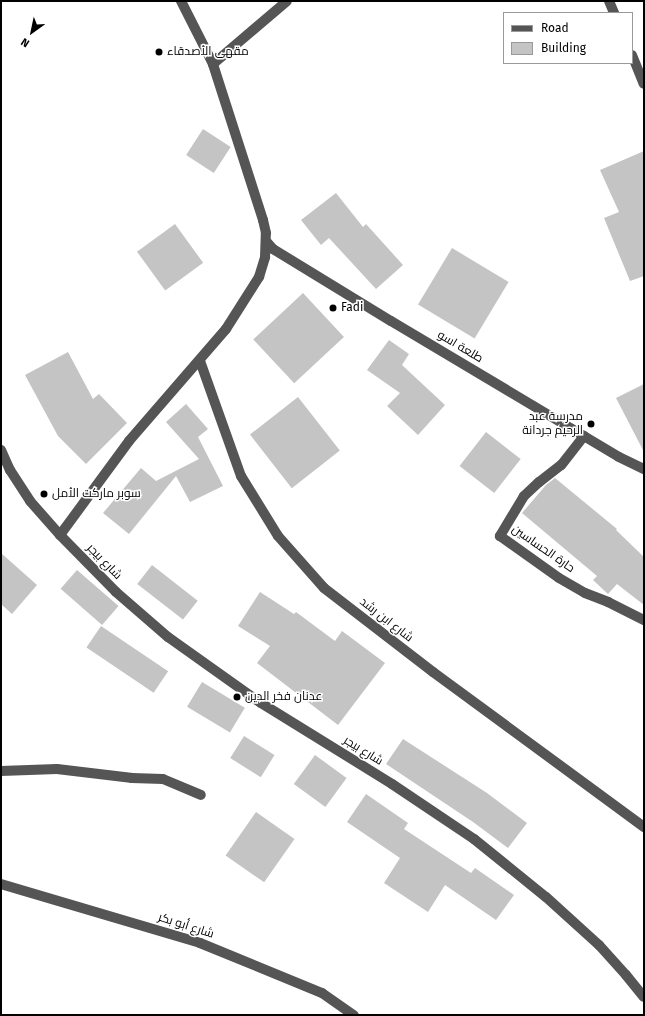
<!DOCTYPE html>
<meta charset="utf-8">
<style>
body{margin:0}
#map{position:relative;width:645px;height:1016px;overflow:hidden;background:#fff;font-family:"Fira Sans",Cairo,sans-serif}
div>[style]{position:absolute}
[style*='--x']{left:calc(var(--x)*1px);top:calc(var(--y)*1px);width:calc(var(--w)*1px);rotate:calc(var(--a)*1deg)}
.building>*{inset:0;background:#c4c4c4;transform-origin:0 0}
.minor>*{height:10px;margin:-5px;padding:0 5px;transform-origin:5px;border-radius:5px;background:#555}
.dots>*{width:11px;height:11px;translate:-50% -50%;box-sizing:border-box;border:2px solid #fff;border-radius:50%}
span{translate:-50% -50%;white-space:nowrap;text-align:center;line-height:1.15;-webkit-text-stroke:3px #fff;paint-order:stroke}
.poi-label{font-size:12px;color:#000}
.left{translate:0 -50%;text-align:left}
.right{translate:-100% -50%;text-align:right}
.street-label{font-size:12px;color:#000}
.frame{position:absolute;inset:0;border:2px solid #000;pointer-events:none}
.legend{position:absolute;left:503px;top:12px;width:130px;height:52px;box-sizing:border-box;background:#fff;border:1px solid #999;margin:0;padding:5px 7px;list-style:none;font-size:12px;color:#000}
.legend li{display:flex;align-items:center;gap:8px;height:20px}
.legend b{width:20px;border:1px solid #999}
.north{position:absolute;left:12px;top:12px;width:40px;height:40px;-webkit-text-stroke:3px #fff;paint-order:stroke;rotate:213deg;font-size:11px;font-weight:700;line-height:16px;text-align:center;color:#000}
.north::after{content:'';display:block;margin:auto;width:14px;height:18px;background:#000;clip-path:polygon(50% 0,100% 100%,50% 72%,0 100%)}
</style>
<div id="map">
<div class="building">
<div style="left:203px;top:129px;width:33px;height:31px;rotate:33deg"></div>
<div style="clip-path:polygon(644px 151px,644px 276px,630px 281px,604px 218px,619px 212px,600px 170px)"></div>
<div style="clip-path:polygon(336px 193px,363px 227px,366px 224px,403px 265px,376px 289px,329px 238px,321px 245px,301px 220px)"></div>
<div style="left:175px;top:224px;width:48px;height:47px;rotate:54deg"></div>
<div style="left:452px;top:248px;width:66px;height:66px;rotate:31deg"></div>
<div style="left:303px;top:293px;width:60px;height:68px;rotate:47deg"></div>
<div style="clip-path:polygon(389px 340px,409px 354px,402px 365px,445px 405px,418px 435px,387px 406px,400px 393px,367px 370px)"></div>
<div style="clip-path:polygon(68px 352px,93px 399px,99px 394px,127px 423px,86px 464px,58px 436px,25px 375px)"></div>
<div style="clip-path:polygon(644px 384px,644px 452px,616px 398px)"></div>
<div style="left:298px;top:397px;width:68px;height:61px;rotate:52deg"></div>
<div style="clip-path:polygon(186px 404px,208px 429px,198px 437px,223px 486px,190px 502px,176px 476px,129px 534px,103px 513px,141px 468px,156px 481px,199px 459px,166px 422px)"></div>
<div style="left:486px;top:432px;width:44px;height:43px;rotate:38deg"></div>
<div style="clip-path:polygon(555px 478px,617px 529px,616px 530px,644px 557px,644px 605px,617px 584px,608px 594px,593px 580px,597px 576px,522px 513px,546px 485px)"></div>
<div style="clip-path:polygon(1px 553px,37px 585px,12px 614px,1px 604px)"></div>
<div style="left:152px;top:565px;width:58px;height:24px;rotate:38deg"></div>
<div style="left:77px;top:570px;width:55px;height:25px;rotate:41deg"></div>
<div style="clip-path:polygon(260px 592px,294px 614px,296px 612px,335px 641px,342px 631px,385px 663px,338px 725px,257px 663px,270px 646px,238px 626px)"></div>
<div style="left:101px;top:626px;width:81px;height:26px;rotate:34deg"></div>
<div style="left:202px;top:682px;width:50px;height:29px;rotate:31deg"></div>
<div style="left:244px;top:736px;width:36px;height:26px;rotate:32deg"></div>
<div style="clip-path:polygon(403px 739px,487px 793px,527px 823px,508px 848px,473px 822px,386px 764px)"></div>
<div style="left:315px;top:755px;width:39px;height:36px;rotate:36deg"></div>
<div style="clip-path:polygon(366px 794px,408px 823px,404px 829px,471px 873px,475px 868px,514px 895px,496px 920px,445px 885px,428px 912px,384px 883px,400px 858px,347px 822px)"></div>
<div style="left:256px;top:812px;width:47px;height:53px;rotate:35deg"></div>
</div>
<div class="minor">
<div style="--x:609;--y:1;--w:13;--a:67"></div>
<div style="--x:632;--y:55;--w:31;--a:68"></div>
<div style="--x:213;--y:64;--w:97;--a:-40.4"></div>
<div style="--x:266;--y:241;--w:11;--a:49"></div>
<div style="--x:273;--y:249;--w:138;--a:31.4"></div>
<div style="--x:391;--y:321;--w:265;--a:30.8"></div>
<div style="--x:619;--y:457;--w:28;--a:26"></div>
<div style="--x:200;--y:361;--w:122;--a:70.4"></div>
<div style="--x:241;--y:476;--w:70;--a:58.3"></div>
<div style="--x:278;--y:536;--w:69;--a:48.5"></div>
<div style="--x:324;--y:588;--w:138;--a:37.6"></div>
<div style="--x:433;--y:672;--w:262;--a:36.3"></div>
<div style="--x:584;--y:436;--w:37;--a:128"></div>
<div style="--x:561;--y:465;--w:28;--a:142"></div>
<div style="--x:539;--y:482;--w:21;--a:137"></div>
<div style="--x:524;--y:496;--w:47;--a:121"></div>
<div style="--x:500;--y:536;--w:72;--a:35.4"></div>
<div style="--x:559;--y:578;--w:30;--a:30"></div>
<div style="--x:585;--y:593;--w:25;--a:21"></div>
<div style="--x:608;--y:602;--w:40;--a:26.6"></div>
<div style="--x:1;--y:450;--w:22;--a:66"></div>
<div style="--x:10;--y:470;--w:37;--a:57"></div>
<div style="--x:30;--y:501;--w:45;--a:48.6"></div>
<div style="--x:60;--y:535;--w:80;--a:45.5"></div>
<div style="--x:116;--y:592;--w:69;--a:40.9"></div>
<div style="--x:168;--y:637;--w:114;--a:35.4"></div>
<div style="--x:261;--y:703;--w:154;--a:31.7"></div>
<div style="--x:392;--y:784;--w:99;--a:33.9"></div>
<div style="--x:474;--y:839;--w:92;--a:38.9"></div>
<div style="--x:546;--y:897;--w:72;--a:42.2"></div>
<div style="--x:599;--y:945;--w:40;--a:48"></div>
<div style="--x:626;--y:975;--w:28;--a:51"></div>
<div style="--x:60;--y:535;--w:117;--a:-53.7"></div>
<div style="--x:129;--y:441;--w:148;--a:-49.1"></div>
<div style="--x:226;--y:329;--w:62;--a:-57.6"></div>
<div style="--x:259;--y:277;--w:21;--a:-73"></div>
<div style="--x:265;--y:257;--w:24;--a:-88"></div>
<div style="--x:266;--y:233;--w:13;--a:-103"></div>
<div style="--x:263;--y:220;--w:164;--a:-107.8"></div>
<div style="--x:213;--y:64;--w:71;--a:-116.9"></div>
<div style="--x:1;--y:771;--w:56;--a:-2"></div>
<div style="--x:57;--y:769;--w:76;--a:6.8"></div>
<div style="--x:132;--y:778;--w:31;--a:2"></div>
<div style="--x:163;--y:779;--w:41;--a:22.8"></div>
<div style="--x:1;--y:884;--w:208;--a:16.5"></div>
<div style="--x:200;--y:943;--w:132;--a:22.3"></div>
<div style="--x:322;--y:993;--w:39;--a:35"></div>
</div>
<div class="dots">
<div style="left:159px;top:52px;background:#000"></div>
<div style="left:333px;top:308px;background:#000"></div>
<div style="left:591px;top:424px;background:#000"></div>
<div style="left:44px;top:494px;background:#000"></div>
<div style="left:237px;top:697px;background:#000"></div>
</div>
<div class="poi-label">
<span class="left" style="left:167px;top:52px">مقهى الأصدقاء</span>
<span class="left" style="left:341px;top:308px">Fadi</span>
<span class="right" style="left:583px;top:424px">مدرسة عبد<br>الرحيم جردانة</span>
<span class="left" style="left:52px;top:494px">سوبر ماركت الأمل</span>
<span class="left" style="left:245px;top:697px">عدنان فخر الدين</span>
</div>
<div class="street-label">
<span style="left:460px;top:347px;rotate:31deg">طلعة اسو</span>
<span style="left:543px;top:549px;rotate:35deg">حارة الحساسين</span>
<span style="left:104px;top:562px;rotate:46deg">شارع بيجر</span>
<span style="left:386px;top:620px;rotate:38deg">شارع ابن رشد</span>
<span style="left:363px;top:751px;rotate:32deg">شارع بيجر</span>
<span style="left:186px;top:926px;rotate:18deg">شارع أبو بكر</span>
</div>
<div class="frame"></div>
<ul class="legend">
<li><b style="height:5px;background:#555"></b>Road</li>
<li><b style="height:11px;background:#c4c4c4"></b>Building</li>
</ul>
<div class="north">N</div>
</div>
